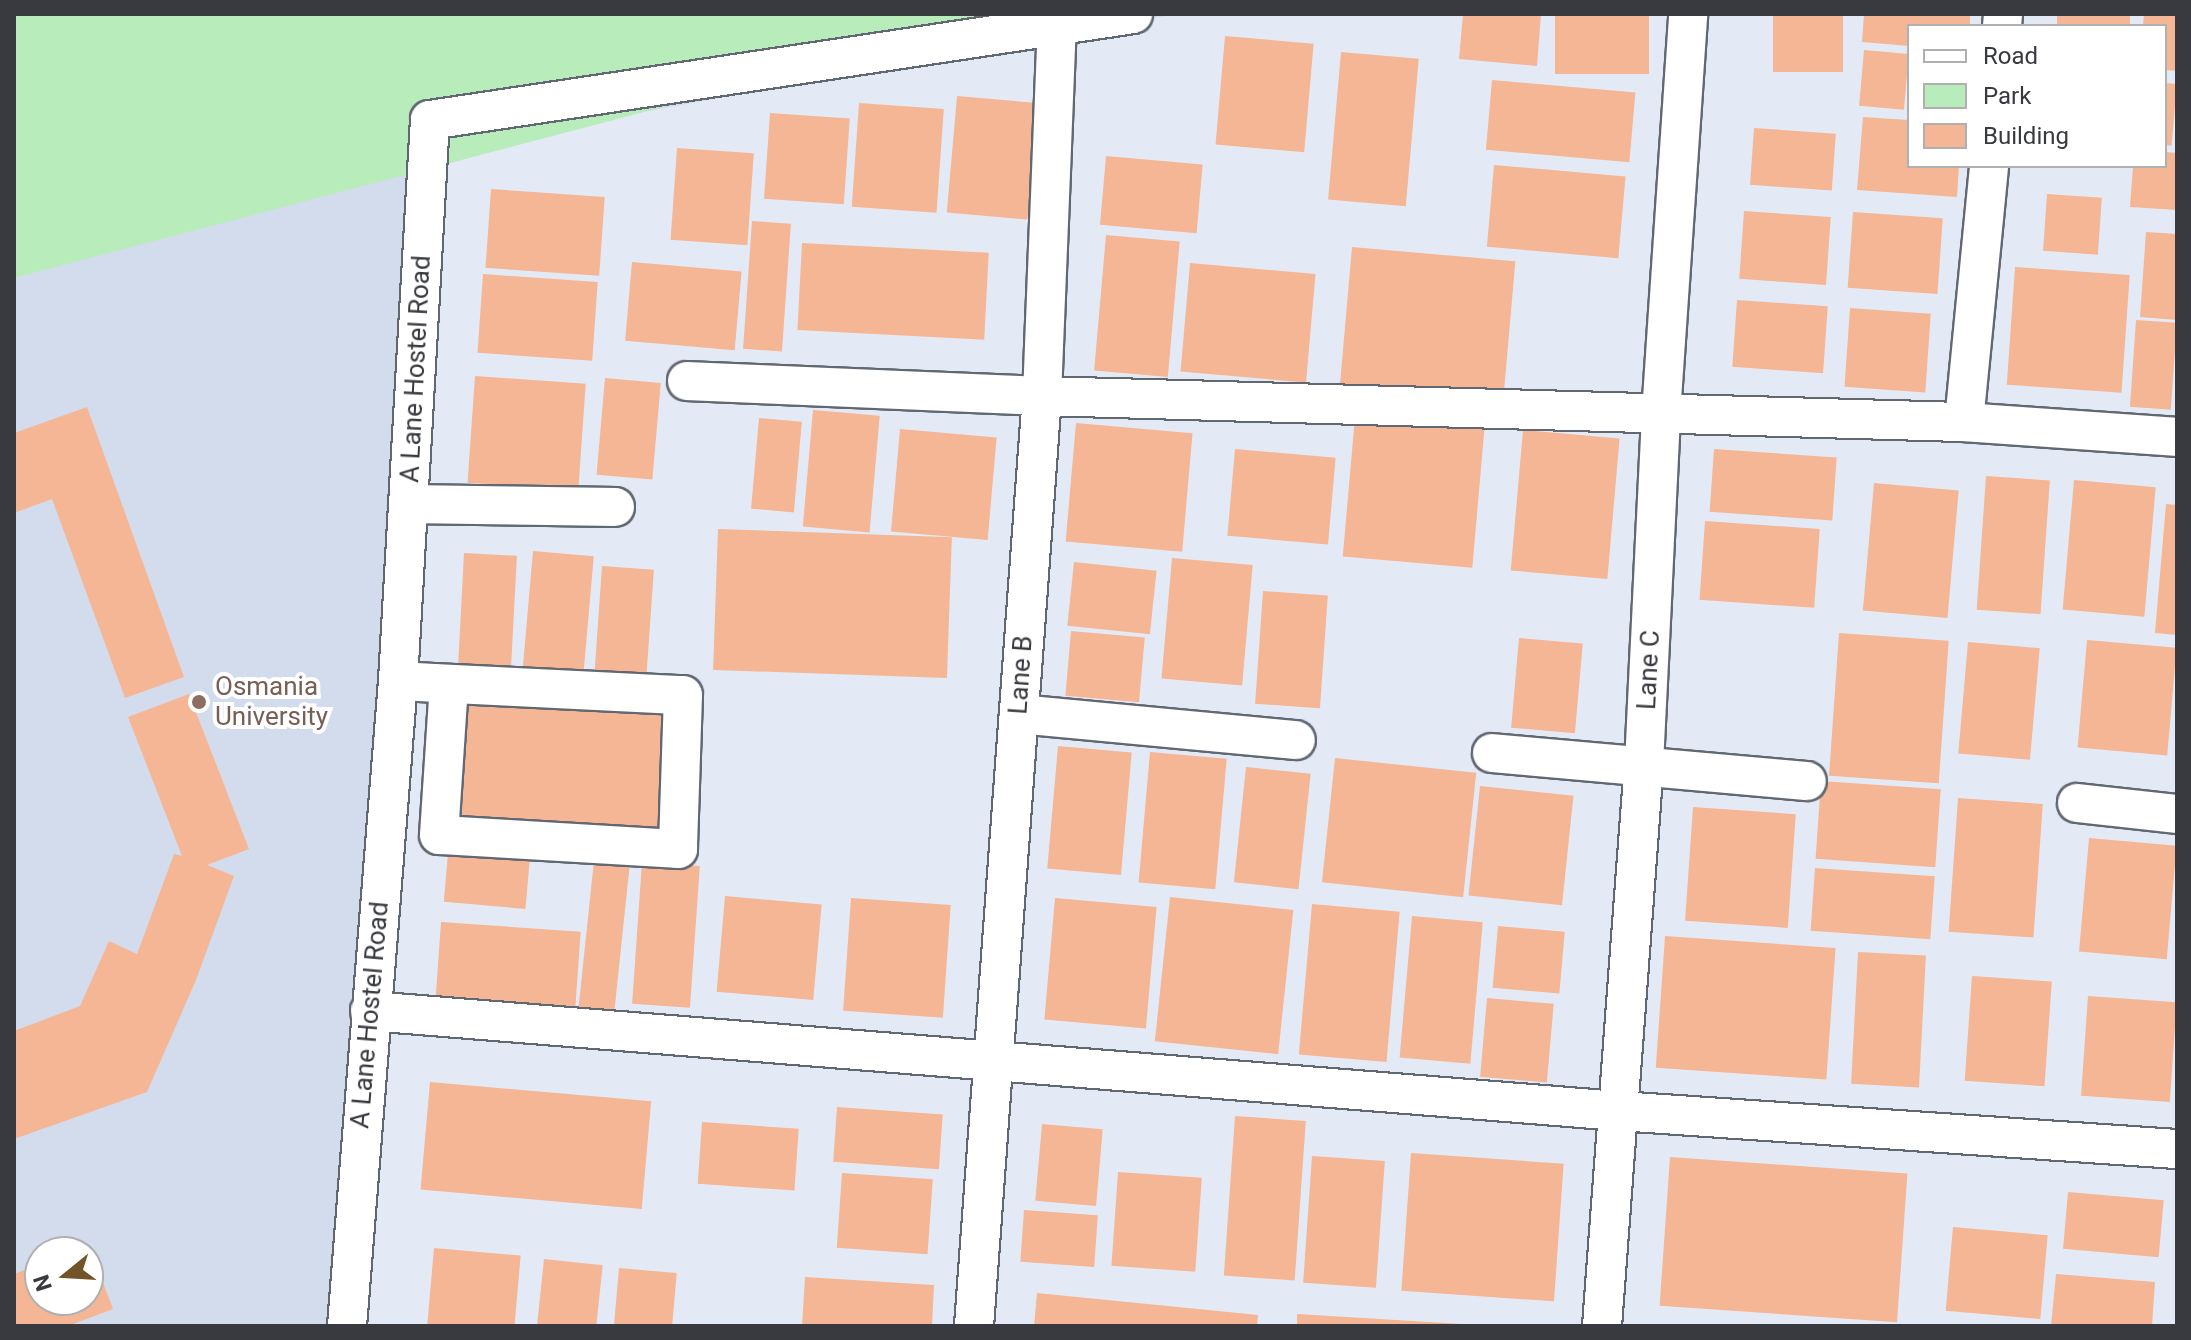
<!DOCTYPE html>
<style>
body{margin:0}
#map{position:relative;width:2191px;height:1340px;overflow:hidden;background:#e4eaf5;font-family:Roboto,sans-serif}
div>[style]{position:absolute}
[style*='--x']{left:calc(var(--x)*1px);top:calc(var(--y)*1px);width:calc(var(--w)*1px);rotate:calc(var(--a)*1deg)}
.built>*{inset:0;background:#d3dced}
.green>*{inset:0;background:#b9ecbb}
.building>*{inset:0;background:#f5b695;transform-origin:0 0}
.roads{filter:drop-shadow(2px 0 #626871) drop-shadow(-2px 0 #626871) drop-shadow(0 2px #626871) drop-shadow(0 -2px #626871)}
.street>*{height:38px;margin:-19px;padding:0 19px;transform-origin:19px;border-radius:19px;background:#fff}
.dots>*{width:22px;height:22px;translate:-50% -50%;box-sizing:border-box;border:4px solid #fff;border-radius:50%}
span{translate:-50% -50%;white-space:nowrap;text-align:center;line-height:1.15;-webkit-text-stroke:8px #fff;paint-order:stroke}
.street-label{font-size:26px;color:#383a3f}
.education-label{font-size:26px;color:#785e54}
.left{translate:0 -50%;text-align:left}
.frame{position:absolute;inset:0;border:16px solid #383a3f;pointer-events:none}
.legend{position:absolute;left:1907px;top:24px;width:260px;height:144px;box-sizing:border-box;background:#fff;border:2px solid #afb0b2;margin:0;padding:10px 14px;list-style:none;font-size:24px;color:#383a3f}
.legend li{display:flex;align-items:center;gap:16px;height:40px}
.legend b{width:40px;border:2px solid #afb0b2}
.north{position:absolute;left:24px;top:1236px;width:80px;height:80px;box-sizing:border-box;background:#fff;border:2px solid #afb0b2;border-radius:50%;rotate:252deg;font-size:22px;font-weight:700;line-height:32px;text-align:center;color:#383a3f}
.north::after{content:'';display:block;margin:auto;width:28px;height:36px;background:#725428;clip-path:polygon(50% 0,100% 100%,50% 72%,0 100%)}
</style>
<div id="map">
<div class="built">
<div style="clip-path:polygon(evenodd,14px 14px,1176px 14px,425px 152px,338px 1326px,14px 1326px,14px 14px,40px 1252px,88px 1252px,88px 1300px,40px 1300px,40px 1252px)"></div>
</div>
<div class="green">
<div style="clip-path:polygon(14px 14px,1016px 14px,14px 278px)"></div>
</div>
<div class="building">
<div style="clip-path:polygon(1463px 14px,1541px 14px,1537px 66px,1459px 59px)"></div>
<div style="left:1555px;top:14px;width:94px;height:60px"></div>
<div style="left:1773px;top:14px;width:70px;height:58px"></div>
<div style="clip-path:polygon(1864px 14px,1970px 14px,1970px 26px,1909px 26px,1909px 46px,1862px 42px)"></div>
<div style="left:2057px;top:14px;width:73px;height:12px"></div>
<div style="clip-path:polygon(2144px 14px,2177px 14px,2177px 71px,2165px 70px,2165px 26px,2143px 26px)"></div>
<div style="left:1225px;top:36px;width:89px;height:109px;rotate:5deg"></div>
<div style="left:1864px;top:50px;width:45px;height:56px;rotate:5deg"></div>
<div style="left:1341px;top:52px;width:78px;height:148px;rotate:5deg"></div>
<div style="left:1492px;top:80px;width:144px;height:70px;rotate:5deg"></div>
<div style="left:2165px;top:83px;width:12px;height:62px;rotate:5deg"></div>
<div style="left:957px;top:96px;width:81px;height:117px;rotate:5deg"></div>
<div style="left:859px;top:103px;width:85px;height:104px;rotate:4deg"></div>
<div style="left:770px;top:113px;width:80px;height:86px;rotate:4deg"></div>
<div style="clip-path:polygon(1863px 117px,1909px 120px,1909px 166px,1959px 166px,1957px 197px,1857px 190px)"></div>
<div style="left:1754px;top:128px;width:82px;height:57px;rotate:4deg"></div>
<div style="left:677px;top:148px;width:77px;height:92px;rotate:4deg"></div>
<div style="clip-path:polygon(2165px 152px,2177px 153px,2177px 210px,2130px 207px,2133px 166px,2165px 166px)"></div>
<div style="left:1106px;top:156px;width:97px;height:69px;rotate:5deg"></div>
<div style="left:1494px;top:165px;width:132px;height:82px;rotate:5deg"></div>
<div style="left:491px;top:189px;width:114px;height:79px;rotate:4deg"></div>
<div style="left:2047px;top:194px;width:55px;height:57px;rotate:4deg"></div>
<div style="left:1744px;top:211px;width:87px;height:68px;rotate:4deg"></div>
<div style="left:1853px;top:212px;width:90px;height:76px;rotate:4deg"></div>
<div style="left:752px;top:221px;width:39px;height:128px;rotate:4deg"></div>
<div style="clip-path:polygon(2146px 232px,2177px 234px,2177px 320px,2140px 317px)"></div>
<div style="left:1106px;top:235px;width:74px;height:136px;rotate:5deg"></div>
<div style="left:802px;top:243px;width:187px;height:87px;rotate:3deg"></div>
<div style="left:1352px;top:247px;width:164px;height:145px;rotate:5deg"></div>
<div style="left:632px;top:262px;width:110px;height:79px;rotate:5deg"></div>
<div style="left:1190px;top:263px;width:126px;height:109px;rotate:5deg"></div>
<div style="left:2015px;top:267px;width:115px;height:118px;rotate:4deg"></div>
<div style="left:483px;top:274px;width:115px;height:79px;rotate:4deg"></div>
<div style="left:1737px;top:300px;width:91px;height:67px;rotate:4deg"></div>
<div style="left:1850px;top:308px;width:81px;height:79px;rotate:4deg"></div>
<div style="left:2136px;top:320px;width:41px;height:87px;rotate:4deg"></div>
<div style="left:475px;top:376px;width:111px;height:107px;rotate:4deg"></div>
<div style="left:605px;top:378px;width:56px;height:97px;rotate:5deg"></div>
<div style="clip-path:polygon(87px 407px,184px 677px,125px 698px,52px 499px,14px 513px,14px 433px)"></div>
<div style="left:813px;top:410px;width:67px;height:117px;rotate:5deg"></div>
<div style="left:1355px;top:417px;width:130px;height:140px;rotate:5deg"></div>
<div style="left:759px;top:418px;width:43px;height:91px;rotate:5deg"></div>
<div style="left:1076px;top:423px;width:117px;height:119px;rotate:5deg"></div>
<div style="left:900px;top:429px;width:97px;height:103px;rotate:5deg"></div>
<div style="left:1523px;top:430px;width:97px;height:141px;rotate:5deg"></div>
<div style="left:1235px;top:449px;width:101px;height:87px;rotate:5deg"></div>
<div style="left:1714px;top:449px;width:123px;height:63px;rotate:4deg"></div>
<div style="left:1986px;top:476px;width:64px;height:134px;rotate:4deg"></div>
<div style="left:2074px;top:480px;width:82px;height:130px;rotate:5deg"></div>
<div style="left:1874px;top:483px;width:85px;height:128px;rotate:5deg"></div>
<div style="clip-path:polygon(2166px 504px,2177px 505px,2177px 635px,2155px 633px)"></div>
<div style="left:1705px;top:521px;width:115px;height:79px;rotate:4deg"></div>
<div style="left:718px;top:529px;width:234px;height:141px;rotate:2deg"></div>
<div style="left:533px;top:551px;width:61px;height:122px;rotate:5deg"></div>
<div style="left:464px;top:553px;width:53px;height:115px;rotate:3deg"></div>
<div style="left:1172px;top:558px;width:81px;height:121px;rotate:5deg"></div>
<div style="left:1074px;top:562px;width:83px;height:64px;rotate:6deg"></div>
<div style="left:602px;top:566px;width:52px;height:111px;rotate:4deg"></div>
<div style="left:1263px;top:591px;width:65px;height:113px;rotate:4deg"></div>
<div style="left:1071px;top:631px;width:74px;height:65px;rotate:5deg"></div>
<div style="left:1839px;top:633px;width:110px;height:143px;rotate:4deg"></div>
<div style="left:1519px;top:638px;width:64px;height:90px;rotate:5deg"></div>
<div style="left:2087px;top:640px;width:90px;height:108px;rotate:5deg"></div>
<div style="left:1968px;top:642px;width:72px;height:112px;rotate:5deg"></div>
<div style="left:453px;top:690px;width:218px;height:132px;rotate:3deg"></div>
<div style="clip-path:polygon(189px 694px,249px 849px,207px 865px,234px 876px,196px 980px,147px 1092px,14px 1139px,14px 1031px,80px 1006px,109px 941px,137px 954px,174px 854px,182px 856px,128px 717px)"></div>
<div style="left:1058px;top:746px;width:74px;height:123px;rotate:5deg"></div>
<div style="left:1150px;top:752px;width:77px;height:131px;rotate:5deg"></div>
<div style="left:1335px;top:758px;width:142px;height:125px;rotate:6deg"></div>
<div style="left:1246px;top:767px;width:65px;height:116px;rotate:6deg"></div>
<div style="left:1821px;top:781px;width:120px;height:78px;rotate:4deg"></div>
<div style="left:1480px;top:786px;width:94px;height:110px;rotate:6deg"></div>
<div style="left:1958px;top:798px;width:85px;height:134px;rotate:4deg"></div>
<div style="left:1693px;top:807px;width:103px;height:114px;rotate:4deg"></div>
<div style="left:2089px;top:838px;width:88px;height:114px;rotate:5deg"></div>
<div style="left:449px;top:842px;width:82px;height:60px;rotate:5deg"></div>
<div style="left:595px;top:851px;width:36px;height:160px;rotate:6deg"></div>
<div style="left:642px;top:862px;width:58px;height:142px;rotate:4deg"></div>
<div style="left:1815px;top:868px;width:120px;height:63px;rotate:4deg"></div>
<div style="left:725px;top:896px;width:97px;height:96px;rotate:5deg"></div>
<div style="left:1170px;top:897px;width:124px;height:145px;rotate:6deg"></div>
<div style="left:851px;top:898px;width:100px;height:113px;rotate:4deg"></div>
<div style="left:1055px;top:898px;width:102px;height:122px;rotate:5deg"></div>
<div style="left:1312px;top:904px;width:88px;height:151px;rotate:5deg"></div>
<div style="left:1412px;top:916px;width:71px;height:142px;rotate:5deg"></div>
<div style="left:441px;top:922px;width:140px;height:76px;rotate:4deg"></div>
<div style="left:1498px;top:926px;width:67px;height:62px;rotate:5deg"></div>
<div style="left:1665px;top:936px;width:171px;height:132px;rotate:4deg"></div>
<div style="left:1858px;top:952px;width:68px;height:132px;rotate:3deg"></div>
<div style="left:1972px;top:976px;width:80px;height:105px;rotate:4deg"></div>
<div style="left:2088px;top:996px;width:89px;height:100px;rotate:4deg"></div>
<div style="left:1487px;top:998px;width:67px;height:79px;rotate:5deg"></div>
<div style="left:430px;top:1082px;width:222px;height:108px;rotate:5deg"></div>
<div style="left:837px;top:1107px;width:106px;height:55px;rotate:4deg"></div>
<div style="left:1235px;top:1116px;width:71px;height:160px;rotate:4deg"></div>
<div style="left:702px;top:1122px;width:97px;height:62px;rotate:4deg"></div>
<div style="left:1042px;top:1124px;width:61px;height:77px;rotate:5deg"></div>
<div style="left:1411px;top:1153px;width:153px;height:138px;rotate:4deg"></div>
<div style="left:1312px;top:1156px;width:73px;height:127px;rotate:4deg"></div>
<div style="left:1670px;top:1157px;width:238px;height:149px;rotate:4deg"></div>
<div style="left:1118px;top:1172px;width:84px;height:94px;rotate:4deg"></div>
<div style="left:842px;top:1173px;width:91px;height:75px;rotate:4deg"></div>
<div style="left:2068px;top:1192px;width:96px;height:57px;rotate:5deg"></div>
<div style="left:1024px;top:1210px;width:74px;height:52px;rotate:4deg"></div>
<div style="left:1953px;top:1227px;width:95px;height:84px;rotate:5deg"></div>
<div style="clip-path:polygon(89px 1246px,113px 1309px,68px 1326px,14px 1326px,14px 1274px,40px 1264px,40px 1300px,88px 1300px,88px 1252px,73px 1252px)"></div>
<div style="left:434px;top:1248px;width:87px;height:78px;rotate:5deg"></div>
<div style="left:544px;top:1259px;width:59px;height:67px;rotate:6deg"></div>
<div style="left:619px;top:1268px;width:58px;height:58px;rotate:5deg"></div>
<div style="clip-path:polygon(2056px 1274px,2155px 1282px,2152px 1326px,2051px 1326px)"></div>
<div style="clip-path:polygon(805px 1277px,934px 1285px,932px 1326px,802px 1326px)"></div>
<div style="clip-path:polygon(1037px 1293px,1258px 1315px,1257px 1326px,1034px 1326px)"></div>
<div style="clip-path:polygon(1297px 1314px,1462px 1324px,1462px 1326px,1297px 1326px)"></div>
</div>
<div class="roads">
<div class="street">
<div style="--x:2002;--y:26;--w:12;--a:-85"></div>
<div style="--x:687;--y:381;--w:355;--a:2.4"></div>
<div style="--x:1042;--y:396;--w:922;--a:1.62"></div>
<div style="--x:1964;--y:422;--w:214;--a:4"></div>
<div style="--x:1964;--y:422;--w:257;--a:-84.4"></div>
<div style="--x:408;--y:504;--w:207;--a:0.8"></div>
<div style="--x:398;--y:681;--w:36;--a:3"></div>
<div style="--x:434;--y:683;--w:249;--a:2.8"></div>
<div style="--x:683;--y:695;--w:154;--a:91.9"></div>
<div style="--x:678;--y:849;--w:239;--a:-176.6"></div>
<div style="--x:439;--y:835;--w:151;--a:-86.2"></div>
<div style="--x:1019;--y:714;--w:278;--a:5.4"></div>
<div style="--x:1492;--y:753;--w:316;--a:5.1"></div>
<div style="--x:2077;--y:803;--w:101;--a:6.3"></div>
<div style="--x:370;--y:1011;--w:1253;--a:4.58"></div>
<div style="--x:1619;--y:1111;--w:559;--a:3.9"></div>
<div style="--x:347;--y:1326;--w:647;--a:-85.48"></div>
<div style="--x:398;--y:681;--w:562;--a:-86.74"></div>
<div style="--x:430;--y:120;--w:711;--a:-8.57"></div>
<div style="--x:974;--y:1326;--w:932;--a:-85.82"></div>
<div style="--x:1042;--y:396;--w:373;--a:-87.7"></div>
<div style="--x:1602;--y:1326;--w:564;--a:-85.73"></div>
<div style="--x:1644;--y:764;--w:350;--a:-87.2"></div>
<div style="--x:1661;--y:414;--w:401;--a:-86.1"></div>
</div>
</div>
<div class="dots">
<div style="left:199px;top:702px;background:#8d6e63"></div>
</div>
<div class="street-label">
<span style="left:416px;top:369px;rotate:-87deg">A Lane Hostel Road</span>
<span style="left:1649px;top:670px;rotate:-87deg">Lane C</span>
<span style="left:1021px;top:675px;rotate:-86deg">Lane B</span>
<span style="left:370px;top:1015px;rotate:-85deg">A Lane Hostel Road</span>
</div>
<div class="education-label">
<span class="left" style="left:215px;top:702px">Osmania<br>University</span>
</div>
<div class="frame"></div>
<ul class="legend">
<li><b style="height:10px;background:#fff"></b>Road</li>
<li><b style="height:22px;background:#b9ecbb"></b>Park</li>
<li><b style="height:22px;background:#f5b695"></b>Building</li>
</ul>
<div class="north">N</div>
</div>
